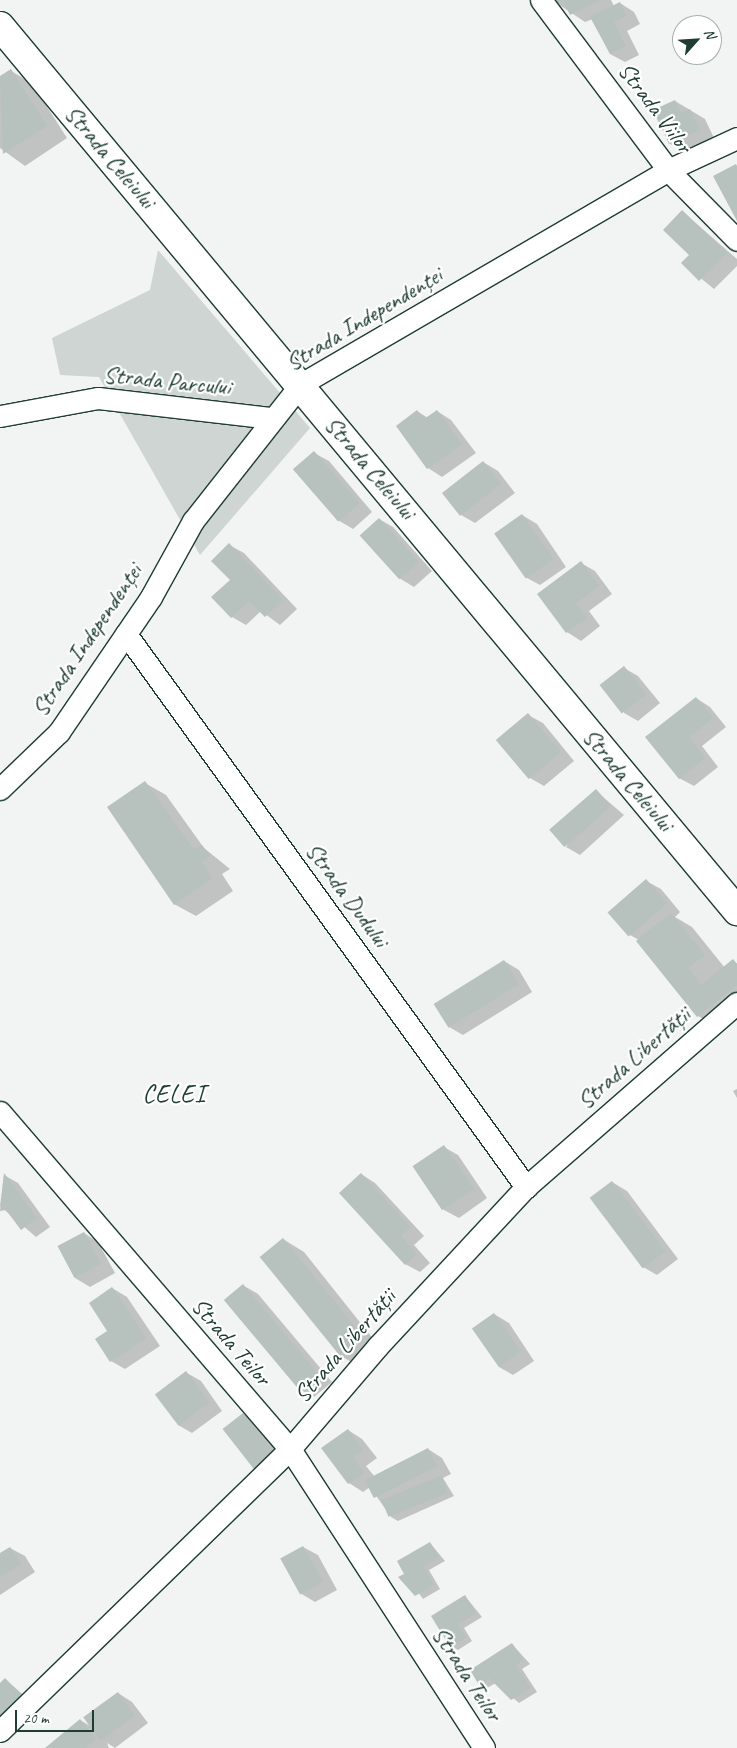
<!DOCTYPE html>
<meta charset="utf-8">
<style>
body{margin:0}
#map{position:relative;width:737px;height:1748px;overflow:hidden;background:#f2f3f3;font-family:Caveat,sans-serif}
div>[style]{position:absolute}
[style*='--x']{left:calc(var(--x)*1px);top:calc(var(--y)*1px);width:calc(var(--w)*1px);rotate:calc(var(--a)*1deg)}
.green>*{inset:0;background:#ced5d3}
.shadow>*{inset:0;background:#0003}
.building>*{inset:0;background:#b7c1bd;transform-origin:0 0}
.roads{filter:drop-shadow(1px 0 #1f3d34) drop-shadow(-1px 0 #1f3d34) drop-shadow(0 1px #1f3d34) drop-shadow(0 -1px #1f3d34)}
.minor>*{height:21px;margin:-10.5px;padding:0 10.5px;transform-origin:10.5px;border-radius:10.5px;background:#fff}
.primary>*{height:28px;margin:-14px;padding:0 14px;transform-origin:14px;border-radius:14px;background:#fff}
span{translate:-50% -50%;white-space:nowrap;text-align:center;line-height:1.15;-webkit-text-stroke:4.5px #fff;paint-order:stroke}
.street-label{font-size:24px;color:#1f3d34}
.neighbourhood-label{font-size:25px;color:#1f3d34;letter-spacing:1px}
.north{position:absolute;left:672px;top:15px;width:50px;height:50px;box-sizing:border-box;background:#fff;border:1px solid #a5b1ae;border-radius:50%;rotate:64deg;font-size:14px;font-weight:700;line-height:20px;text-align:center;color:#1f3d34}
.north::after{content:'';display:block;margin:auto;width:18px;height:22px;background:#1f3d34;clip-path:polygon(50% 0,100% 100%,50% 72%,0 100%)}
.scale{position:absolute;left:15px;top:1710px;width:79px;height:22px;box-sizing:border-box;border:2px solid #1f3d34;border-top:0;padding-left:6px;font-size:15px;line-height:18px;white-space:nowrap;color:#1f3d34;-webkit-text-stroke:4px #fff;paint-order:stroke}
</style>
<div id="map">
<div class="green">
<div style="clip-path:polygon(158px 250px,310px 428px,200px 555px,99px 377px,60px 375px,52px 338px,150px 290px)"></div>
</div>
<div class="shadow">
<div style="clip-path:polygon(552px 0,611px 0,614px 6px,620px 3px,634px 12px,640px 24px,627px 31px,639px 55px,625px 62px,610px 54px,593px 19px,585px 22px)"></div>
<div style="clip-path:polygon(11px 71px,32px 83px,67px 138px,25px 166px,0 148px,0 78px)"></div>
<div style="clip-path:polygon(675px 101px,705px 119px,714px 138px,685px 152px,670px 144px,655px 110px)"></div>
<div style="clip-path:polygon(683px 212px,737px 259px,737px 266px,714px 289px,682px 263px,691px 255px)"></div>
<div style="clip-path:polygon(417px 411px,428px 418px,437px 411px,451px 420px,476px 453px,442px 477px,428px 468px)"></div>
<div style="clip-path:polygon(314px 453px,329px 461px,372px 512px,353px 529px,338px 520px,295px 469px)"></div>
<div style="clip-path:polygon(483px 462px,498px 471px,515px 493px,475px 523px,461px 515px)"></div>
<div style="clip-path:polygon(522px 515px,537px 524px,566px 567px,540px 585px,525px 577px)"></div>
<div style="clip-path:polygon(379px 519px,393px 527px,432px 571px,414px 587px,399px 578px,361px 535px)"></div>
<div style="clip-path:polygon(229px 545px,244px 553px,297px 609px,280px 625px,261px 611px,246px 625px,232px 617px)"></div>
<div style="clip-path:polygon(581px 563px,595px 571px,612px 594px,589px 611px,600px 626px,581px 641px,567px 632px)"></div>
<div style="clip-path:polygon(624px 668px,638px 676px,660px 703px,638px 721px,624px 713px)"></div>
<div style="clip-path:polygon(696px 698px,710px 707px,726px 727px,702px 746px,718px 767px,694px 786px,679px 778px)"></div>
<div style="clip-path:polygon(528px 715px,543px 723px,574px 761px,544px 786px,530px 778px)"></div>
<div style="clip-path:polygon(145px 783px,166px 795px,204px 848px,230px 869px,222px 874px,233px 891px,196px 916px,174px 904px)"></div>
<div style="clip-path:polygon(596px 791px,624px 815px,580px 855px,566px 847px)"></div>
<div style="clip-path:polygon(646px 881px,661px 889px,680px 912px,675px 917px,692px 927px,725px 968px,737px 963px,737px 1014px,719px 1028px,698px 1016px,639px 940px,630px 935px)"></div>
<div style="clip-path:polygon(504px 961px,519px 970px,532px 992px,463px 1035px,449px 1027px)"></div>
<div style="clip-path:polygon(737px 1089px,737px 1098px,733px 1091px)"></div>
<div style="clip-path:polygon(444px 1147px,458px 1155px,487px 1198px,459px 1218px,444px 1210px)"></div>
<div style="clip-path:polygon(361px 1174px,375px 1183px,424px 1236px,414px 1245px,430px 1263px,420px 1272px,405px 1264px)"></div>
<div style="clip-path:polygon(4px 1175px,18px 1183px,50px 1227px,36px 1237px,0 1206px)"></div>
<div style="clip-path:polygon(612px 1182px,627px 1191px,678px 1259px,657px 1275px,643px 1267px)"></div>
<div style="clip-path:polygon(84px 1233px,98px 1242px,115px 1273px,90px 1287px,75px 1278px,59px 1247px)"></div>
<div style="clip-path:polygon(283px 1239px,304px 1252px,382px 1350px,360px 1367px,339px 1355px)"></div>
<div style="clip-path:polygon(244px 1286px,258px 1294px,332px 1382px,314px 1397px,299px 1389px)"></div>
<div style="clip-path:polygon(112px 1288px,127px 1297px,160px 1346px,125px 1369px,111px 1361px)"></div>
<div style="clip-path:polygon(494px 1314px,509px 1323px,534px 1361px,513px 1375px,499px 1367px)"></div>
<div style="clip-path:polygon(187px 1373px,201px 1381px,222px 1411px,192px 1433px,178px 1425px)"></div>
<div style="clip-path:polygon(243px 1414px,257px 1422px,291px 1464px,271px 1480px)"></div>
<div style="clip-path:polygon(348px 1430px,362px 1439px,377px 1458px,366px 1466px,375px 1477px,428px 1449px,442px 1458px,451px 1474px,443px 1478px,454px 1496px,398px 1521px,391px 1517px,370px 1487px,363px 1492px,349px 1483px)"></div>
<div style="clip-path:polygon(430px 1543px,445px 1561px,429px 1570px,440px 1589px,423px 1599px,406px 1575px)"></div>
<div style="clip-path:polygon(303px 1547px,318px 1555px,337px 1590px,315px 1602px,300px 1593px)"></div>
<div style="clip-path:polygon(10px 1548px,25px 1556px,35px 1572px,0 1595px,0 1555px)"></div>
<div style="clip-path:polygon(465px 1596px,482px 1617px,464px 1628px,472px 1641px,458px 1650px,451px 1646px)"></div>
<div style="clip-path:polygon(512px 1644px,530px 1664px,522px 1669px,537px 1692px,519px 1703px,496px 1683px,487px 1688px,480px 1684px)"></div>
<div style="clip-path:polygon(5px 1679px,35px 1705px,0 1735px,0 1684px)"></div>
<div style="clip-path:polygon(118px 1693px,132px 1702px,148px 1723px,115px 1748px,107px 1743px,109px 1748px,47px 1748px,80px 1720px,92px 1727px)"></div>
</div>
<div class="building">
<div style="clip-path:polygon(551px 0,600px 0,570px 15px,563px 1px,554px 6px)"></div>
<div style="clip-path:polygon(620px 2px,626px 16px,614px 22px,626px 46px,610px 54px,590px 17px)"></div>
<div style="clip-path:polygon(11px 69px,47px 126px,3px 154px,0 76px)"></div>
<div style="clip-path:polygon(675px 100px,681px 113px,690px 109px,700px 130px,669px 144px,653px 110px)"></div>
<div style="clip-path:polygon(736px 164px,737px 166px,737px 221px,713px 176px)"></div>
<div style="clip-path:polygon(682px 210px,727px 253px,699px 281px,681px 263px,689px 255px,663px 230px)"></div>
<div style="clip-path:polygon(417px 410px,424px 419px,437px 410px,462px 444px,427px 469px,396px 426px)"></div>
<div style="left:314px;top:451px;width:69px;height:28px;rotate:49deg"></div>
<div style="left:483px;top:461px;width:29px;height:52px;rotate:52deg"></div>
<div style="left:522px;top:514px;width:55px;height:34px;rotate:55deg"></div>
<div style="left:379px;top:518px;width:59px;height:26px;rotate:48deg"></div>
<div style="clip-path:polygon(229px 543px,283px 600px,265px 617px,249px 601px,231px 618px,211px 597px,230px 580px,211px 561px)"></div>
<div style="clip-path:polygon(581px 561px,599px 586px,576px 603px,587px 618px,566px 633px,537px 594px)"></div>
<div style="left:624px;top:666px;width:36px;height:31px;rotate:52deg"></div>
<div style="clip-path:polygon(696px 697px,713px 718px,689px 737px,705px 758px,679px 779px,645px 737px)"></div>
<div style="left:528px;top:713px;width:51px;height:42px;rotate:50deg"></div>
<div style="clip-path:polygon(145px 781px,194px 850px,202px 845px,210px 856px,202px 862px,212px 878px,174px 905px,107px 807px)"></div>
<div style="left:596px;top:789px;width:23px;height:62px;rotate:49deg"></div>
<div style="left:646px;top:879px;width:32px;height:51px;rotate:49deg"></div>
<div style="clip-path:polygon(671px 913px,705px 955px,688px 968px,701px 985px,733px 959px,737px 964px,737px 985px,697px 1017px,636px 941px)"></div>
<div style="left:504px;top:960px;width:28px;height:83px;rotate:58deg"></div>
<div style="left:444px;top:1145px;width:53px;height:38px;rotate:56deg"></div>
<div style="clip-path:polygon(4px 1173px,37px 1218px,21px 1230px,6px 1210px,0 1211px)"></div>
<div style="clip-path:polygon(361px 1173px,410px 1227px,401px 1236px,417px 1254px,405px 1265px,339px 1193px)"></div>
<div style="left:612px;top:1181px;width:88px;height:28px;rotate:53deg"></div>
<div style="left:84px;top:1232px;width:36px;height:30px;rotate:62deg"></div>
<div style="left:283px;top:1238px;width:127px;height:30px;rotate:51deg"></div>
<div style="left:243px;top:1284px;width:116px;height:25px;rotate:50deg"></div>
<div style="clip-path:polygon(112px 1287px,146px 1338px,110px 1362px,95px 1339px,107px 1331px,89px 1303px)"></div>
<div style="left:494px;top:1313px;width:47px;height:27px;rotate:55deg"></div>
<div style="left:186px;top:1371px;width:39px;height:39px;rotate:53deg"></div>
<div style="left:243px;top:1413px;width:55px;height:26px;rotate:52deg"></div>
<div style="clip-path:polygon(348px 1429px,363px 1450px,353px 1457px,364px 1473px,348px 1484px,321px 1448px)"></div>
<div style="left:428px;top:1448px;width:20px;height:71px;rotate:63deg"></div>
<div style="left:441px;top:1476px;width:18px;height:64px;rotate:68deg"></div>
<div style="clip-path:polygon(430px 1542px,439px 1557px,423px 1566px,434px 1585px,415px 1596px,398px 1577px,404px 1574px,397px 1561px)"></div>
<div style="left:303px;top:1546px;width:41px;height:26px;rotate:61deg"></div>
<div style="clip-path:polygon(10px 1547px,21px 1564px,0 1577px,0 1553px)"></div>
<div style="clip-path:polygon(465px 1595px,476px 1613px,458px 1624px,466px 1637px,450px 1647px,431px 1616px)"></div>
<div style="clip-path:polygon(512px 1643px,523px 1660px,515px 1665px,531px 1688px,511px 1700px,489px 1678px,479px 1685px,470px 1670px)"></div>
<div style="clip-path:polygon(5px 1678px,22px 1696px,0 1716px,0 1683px)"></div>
<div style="left:118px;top:1692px;width:29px;height:43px;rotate:54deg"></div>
<div style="clip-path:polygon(80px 1719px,96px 1739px,85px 1748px,45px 1748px)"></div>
</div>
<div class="roads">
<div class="minor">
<div style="--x:541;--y:0;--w:212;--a:53.2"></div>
<div style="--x:668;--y:170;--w:98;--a:45.4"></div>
<div style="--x:0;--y:416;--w:100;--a:-10.4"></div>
<div style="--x:98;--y:398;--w:173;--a:6.6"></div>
<div style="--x:126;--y:634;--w:683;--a:54.12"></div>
<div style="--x:0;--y:789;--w:82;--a:-44"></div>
<div style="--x:59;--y:732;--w:163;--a:-55.7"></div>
<div style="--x:151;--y:597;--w:87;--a:-61.1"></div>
<div style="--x:193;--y:521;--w:174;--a:-51.8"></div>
<div style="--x:301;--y:384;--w:425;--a:-30.2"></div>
<div style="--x:668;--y:170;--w:76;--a:-24.9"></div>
<div style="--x:0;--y:1112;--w:445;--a:49.3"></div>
<div style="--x:290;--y:1449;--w:356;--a:57"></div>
<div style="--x:0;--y:1731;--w:405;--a:-44.2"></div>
<div style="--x:290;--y:1449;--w:135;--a:-49.5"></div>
<div style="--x:378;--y:1346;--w:217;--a:-47.1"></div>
<div style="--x:526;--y:1187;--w:280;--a:-41.1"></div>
</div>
<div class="primary">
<div style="--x:0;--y:26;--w:1152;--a:50.21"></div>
</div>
</div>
<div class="street-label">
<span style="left:655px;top:108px;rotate:53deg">Strada Viilor</span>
<span style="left:110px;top:157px;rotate:50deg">Strada Celeiului</span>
<span style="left:364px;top:319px;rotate:-31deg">Strada Independenței</span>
<span style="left:167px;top:381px;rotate:6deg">Strada Parcului</span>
<span style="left:370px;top:468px;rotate:50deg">Strada Celeiului</span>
<span style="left:87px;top:640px;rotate:-56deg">Strada Independenței</span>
<span style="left:628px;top:780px;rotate:50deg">Strada Celeiului</span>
<span style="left:347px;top:895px;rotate:54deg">Strada Dudului</span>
<span style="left:634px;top:1058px;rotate:-41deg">Strada Libertății</span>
<span style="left:231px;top:1342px;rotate:49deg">Strada Teilor</span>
<span style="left:345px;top:1346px;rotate:-49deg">Strada Libertății</span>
<span style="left:467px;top:1674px;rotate:57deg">Strada Teilor</span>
</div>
<div class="neighbourhood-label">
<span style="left:174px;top:1094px">CELEI</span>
</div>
<div class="north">N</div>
<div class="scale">20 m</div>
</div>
